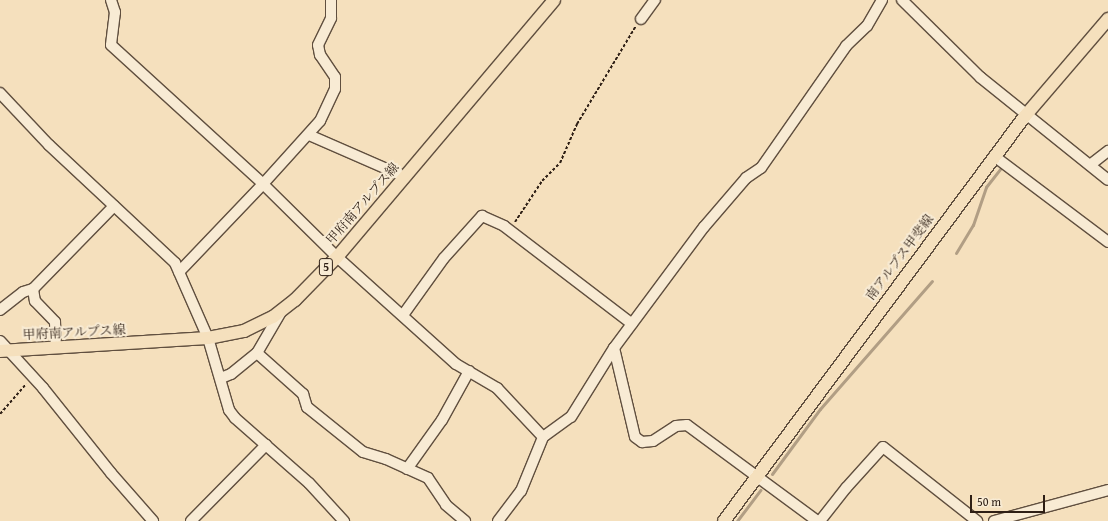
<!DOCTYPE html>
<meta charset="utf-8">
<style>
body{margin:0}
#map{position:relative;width:1108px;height:521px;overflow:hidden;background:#f5e0bd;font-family:"Gentium Book Plus","Noto Serif JP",serif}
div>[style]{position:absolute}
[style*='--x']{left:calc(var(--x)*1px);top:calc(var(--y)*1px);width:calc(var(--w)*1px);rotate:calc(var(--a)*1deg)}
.stream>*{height:3px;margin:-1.5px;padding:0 1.5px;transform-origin:1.5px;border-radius:1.5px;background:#b19e84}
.path>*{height:2px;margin-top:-1px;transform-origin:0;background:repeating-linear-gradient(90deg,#2e1f15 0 3px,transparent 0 5px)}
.roads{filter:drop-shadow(1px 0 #604f3f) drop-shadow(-1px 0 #604f3f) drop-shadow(0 1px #604f3f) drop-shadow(0 -1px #604f3f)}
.minor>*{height:10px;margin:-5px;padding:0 5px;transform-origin:5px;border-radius:5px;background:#f8ebd4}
.major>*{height:12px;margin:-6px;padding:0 6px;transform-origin:6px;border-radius:6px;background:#f5e0bd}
span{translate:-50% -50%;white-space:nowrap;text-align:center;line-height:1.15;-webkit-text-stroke:4px #f8ebd4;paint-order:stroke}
.shield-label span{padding:1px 3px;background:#f8ebd4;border:1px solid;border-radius:3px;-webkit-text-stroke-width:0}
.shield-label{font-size:12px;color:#2e1f15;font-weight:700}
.street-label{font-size:13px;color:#2e1f15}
.scale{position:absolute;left:970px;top:495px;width:75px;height:18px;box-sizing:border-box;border:2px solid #2e1f15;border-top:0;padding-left:5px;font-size:12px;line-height:14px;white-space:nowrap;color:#2e1f15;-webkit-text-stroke:3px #f8ebd4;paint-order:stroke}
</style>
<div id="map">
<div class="stream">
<div style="--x:956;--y:253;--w:33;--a:-59"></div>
<div style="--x:973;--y:225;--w:40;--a:-71.1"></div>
<div style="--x:986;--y:187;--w:24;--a:-52"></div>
<div style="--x:772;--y:474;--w:81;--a:-53.6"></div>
<div style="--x:820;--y:409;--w:170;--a:-48.8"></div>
<div style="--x:737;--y:521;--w:39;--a:-53"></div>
</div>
<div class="path">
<div style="--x:515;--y:222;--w:49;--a:-56.6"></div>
<div style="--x:542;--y:181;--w:25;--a:-45"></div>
<div style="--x:560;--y:163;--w:43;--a:-66.4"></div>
<div style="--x:577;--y:124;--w:114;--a:-59"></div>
<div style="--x:0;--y:414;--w:40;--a:-49"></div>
</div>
<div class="roads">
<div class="minor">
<div style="--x:111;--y:0;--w:13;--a:72"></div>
<div style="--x:115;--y:12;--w:33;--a:97"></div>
<div style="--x:111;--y:45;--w:206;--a:42.4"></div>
<div style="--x:263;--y:184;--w:104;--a:44.6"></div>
<div style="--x:337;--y:257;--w:160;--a:42"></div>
<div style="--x:456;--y:364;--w:48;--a:30.3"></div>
<div style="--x:497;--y:388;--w:67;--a:46.8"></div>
<div style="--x:902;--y:0;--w:110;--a:44.6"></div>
<div style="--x:980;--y:77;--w:164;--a:38.8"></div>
<div style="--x:641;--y:19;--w:24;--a:-54"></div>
<div style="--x:0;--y:93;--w:71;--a:46.7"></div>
<div style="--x:49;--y:145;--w:173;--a:43.1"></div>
<div style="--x:175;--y:263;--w:82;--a:66.3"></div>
<div style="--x:208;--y:338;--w:75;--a:73.7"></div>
<div style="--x:229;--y:410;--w:10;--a:53"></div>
<div style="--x:235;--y:418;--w:98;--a:41.3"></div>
<div style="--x:309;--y:483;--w:52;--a:47.4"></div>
<div style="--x:309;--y:135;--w:105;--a:23.6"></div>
<div style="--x:994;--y:156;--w:143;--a:37"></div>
<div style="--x:1090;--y:165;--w:23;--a:-38"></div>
<div style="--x:179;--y:272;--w:122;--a:-46.3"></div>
<div style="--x:263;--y:184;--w:85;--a:-47.9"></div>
<div style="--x:320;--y:121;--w:35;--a:-65"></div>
<div style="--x:335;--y:89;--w:12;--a:-90"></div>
<div style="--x:335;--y:77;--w:27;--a:-124"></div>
<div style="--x:320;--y:55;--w:10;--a:-101"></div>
<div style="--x:318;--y:45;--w:30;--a:-64"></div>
<div style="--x:331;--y:18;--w:18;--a:-90"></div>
<div style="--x:33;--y:289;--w:12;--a:81"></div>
<div style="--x:35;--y:301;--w:29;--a:46"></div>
<div style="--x:55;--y:322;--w:25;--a:88"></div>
<div style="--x:0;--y:310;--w:29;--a:-38"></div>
<div style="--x:23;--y:292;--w:10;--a:-17"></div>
<div style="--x:33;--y:289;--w:116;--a:-45.7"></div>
<div style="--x:403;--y:315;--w:70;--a:-54.3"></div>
<div style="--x:444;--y:258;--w:57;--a:-47.9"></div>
<div style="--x:482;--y:216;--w:24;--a:24"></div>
<div style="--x:504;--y:226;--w:161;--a:37.4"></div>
<div style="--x:0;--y:341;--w:64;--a:47.5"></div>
<div style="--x:43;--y:388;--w:109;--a:51.3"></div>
<div style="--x:111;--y:473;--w:64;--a:48.8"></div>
<div style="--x:614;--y:348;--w:91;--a:76.7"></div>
<div style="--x:635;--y:437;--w:9;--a:36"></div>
<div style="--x:642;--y:442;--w:11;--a:-5"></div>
<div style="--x:653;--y:441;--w:27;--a:-33"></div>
<div style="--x:676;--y:426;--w:11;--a:-5"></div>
<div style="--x:687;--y:425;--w:162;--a:36.4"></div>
<div style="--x:257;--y:353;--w:62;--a:41.7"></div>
<div style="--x:303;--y:394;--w:14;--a:73"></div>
<div style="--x:307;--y:407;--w:72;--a:38.8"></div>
<div style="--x:363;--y:452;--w:24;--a:17"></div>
<div style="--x:386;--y:459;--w:46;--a:24.3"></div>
<div style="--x:428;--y:478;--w:32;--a:56"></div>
<div style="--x:446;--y:505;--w:25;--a:40"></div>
<div style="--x:221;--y:378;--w:11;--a:-22"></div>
<div style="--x:231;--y:374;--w:33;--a:-39"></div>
<div style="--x:257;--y:353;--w:48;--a:-59.7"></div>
<div style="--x:407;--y:469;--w:60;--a:-54.5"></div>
<div style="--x:442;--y:420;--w:56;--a:-61.1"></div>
<div style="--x:191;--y:521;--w:107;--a:-45.4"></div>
<div style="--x:498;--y:521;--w:38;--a:-53"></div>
<div style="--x:521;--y:491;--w:58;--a:-67.8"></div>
<div style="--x:543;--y:437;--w:34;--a:-36"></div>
<div style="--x:571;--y:417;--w:81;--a:-58.1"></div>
<div style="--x:614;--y:348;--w:151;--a:-53.4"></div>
<div style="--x:704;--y:227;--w:65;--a:-49.4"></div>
<div style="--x:746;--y:178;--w:18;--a:-34"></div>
<div style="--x:761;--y:168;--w:149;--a:-55.1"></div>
<div style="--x:846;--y:46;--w:29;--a:-44"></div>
<div style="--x:867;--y:26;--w:30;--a:-60"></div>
<div style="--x:820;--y:521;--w:42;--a:-51.8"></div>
<div style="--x:846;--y:488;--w:55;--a:-47.9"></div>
<div style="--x:883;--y:447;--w:120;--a:38.2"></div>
<div style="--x:994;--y:521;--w:118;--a:-15.2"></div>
</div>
<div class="major">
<div style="--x:0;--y:351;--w:208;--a:-3.6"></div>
<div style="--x:208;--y:338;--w:37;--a:-11"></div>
<div style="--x:244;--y:331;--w:32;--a:-26"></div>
<div style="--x:273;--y:317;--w:28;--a:-38"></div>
<div style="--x:295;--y:300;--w:60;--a:-45.7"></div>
<div style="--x:337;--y:257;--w:336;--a:-49.8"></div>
<div style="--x:724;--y:521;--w:505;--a:-53.38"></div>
<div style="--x:1025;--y:116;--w:128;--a:-49.4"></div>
</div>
</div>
<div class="shield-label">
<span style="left:326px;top:267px">5</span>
</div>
<div class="street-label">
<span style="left:363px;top:204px;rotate:-49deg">甲府南アルプス線</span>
<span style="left:900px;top:258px;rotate:-53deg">南アルプス甲斐線</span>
<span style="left:74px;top:333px;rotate:-3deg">甲府南アルプス線</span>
</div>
<div class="scale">50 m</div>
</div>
